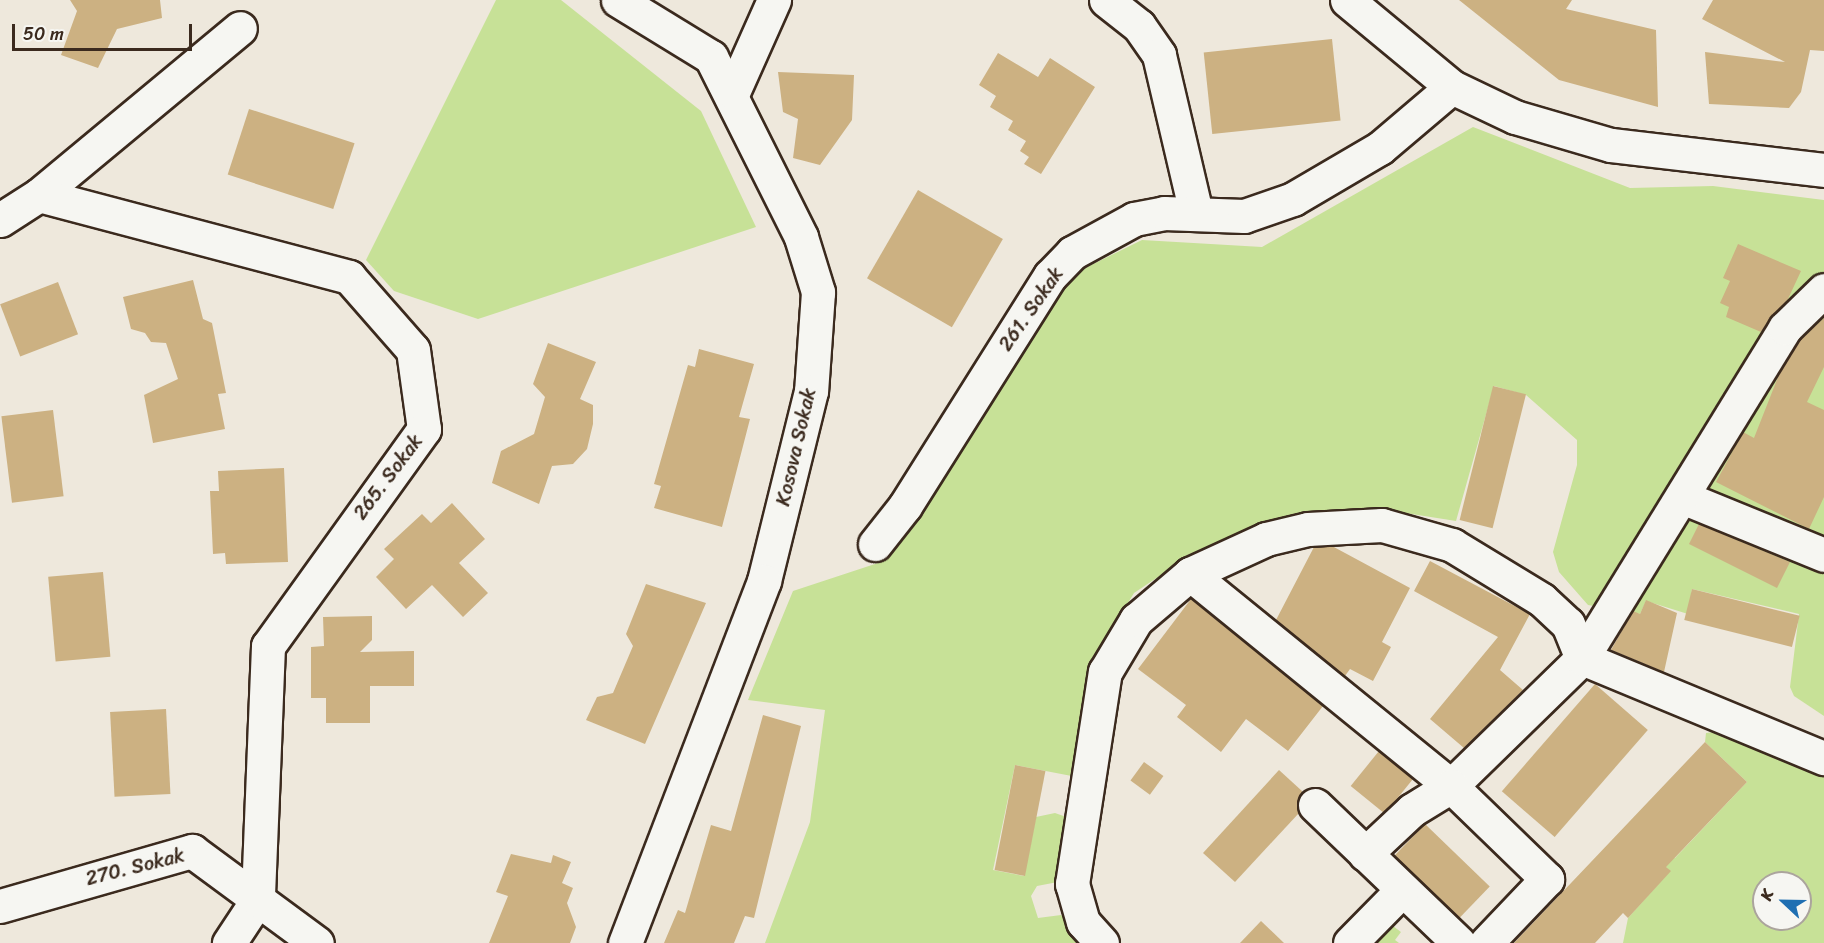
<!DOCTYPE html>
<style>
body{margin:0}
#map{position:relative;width:1824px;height:943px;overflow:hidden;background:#eee8dc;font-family:Sriracha,sans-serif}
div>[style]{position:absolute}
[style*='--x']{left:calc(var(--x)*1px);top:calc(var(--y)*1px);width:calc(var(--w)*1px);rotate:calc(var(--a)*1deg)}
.green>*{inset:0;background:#c7e197}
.building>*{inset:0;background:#ccb182;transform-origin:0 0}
.roads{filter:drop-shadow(2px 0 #3b2a1e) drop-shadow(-2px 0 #3b2a1e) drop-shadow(0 2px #3b2a1e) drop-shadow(0 -2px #3b2a1e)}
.minor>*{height:33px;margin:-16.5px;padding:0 16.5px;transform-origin:16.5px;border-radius:16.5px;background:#f6f6f2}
.major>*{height:33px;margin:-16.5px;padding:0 16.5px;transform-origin:16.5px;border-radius:16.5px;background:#f6f6f2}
span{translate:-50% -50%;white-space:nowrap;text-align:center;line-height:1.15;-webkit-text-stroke:4.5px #f6f6f2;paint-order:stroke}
.street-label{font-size:20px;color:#3b2a1e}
.north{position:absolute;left:1752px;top:871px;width:60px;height:60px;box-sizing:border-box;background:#f6f6f2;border:2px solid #aba49d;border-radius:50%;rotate:292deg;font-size:16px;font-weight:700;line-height:24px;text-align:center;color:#3b2a1e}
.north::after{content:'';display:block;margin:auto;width:21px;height:27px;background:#1f6fb2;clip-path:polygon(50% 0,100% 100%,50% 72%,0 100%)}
.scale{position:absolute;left:12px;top:24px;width:180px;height:27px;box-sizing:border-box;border:3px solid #3b2a1e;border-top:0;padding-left:8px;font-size:18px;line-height:21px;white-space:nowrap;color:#3b2a1e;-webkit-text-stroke:4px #f6f6f2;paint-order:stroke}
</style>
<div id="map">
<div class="green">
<div style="clip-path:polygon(496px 0,561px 0,701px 111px,756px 227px,478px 319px,394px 291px,366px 260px)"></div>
<div style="clip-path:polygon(1473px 127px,1630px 188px,1713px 186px,1824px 200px,1824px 716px,1794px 696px,1790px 687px,1799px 614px,1692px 589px,1688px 614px,1646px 601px,1640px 614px,1588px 605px,1559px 572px,1553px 552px,1577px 465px,1577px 440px,1526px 395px,1494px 386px,1456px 521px,1399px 512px,1328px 515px,1191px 555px,1134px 593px,1096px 656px,1082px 778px,1015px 765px,993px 870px,1024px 876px,1036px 817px,1055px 813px,1072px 819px,1068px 880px,1037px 886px,1031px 896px,1038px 918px,1061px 915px,1091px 943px,765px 943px,810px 822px,825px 710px,748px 700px,793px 591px,878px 563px,961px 446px,1018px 334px,1081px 270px,1142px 240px,1262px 247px)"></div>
<div style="clip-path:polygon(evenodd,1714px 732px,1824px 773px,1824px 943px,1623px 943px,1628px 918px,1670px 871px,1658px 860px,1675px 858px,1747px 782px,1705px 742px,1706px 733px,1714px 732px,1764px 883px,1800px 883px,1800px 919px,1764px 919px,1764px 883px)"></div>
<div style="clip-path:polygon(1389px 923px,1401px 932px,1395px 940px,1399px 943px,1368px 943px)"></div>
</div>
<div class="building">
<div style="clip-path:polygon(70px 0,160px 0,162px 18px,117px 29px,98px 68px,61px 55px,77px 11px)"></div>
<div style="clip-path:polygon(1459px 0,1572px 0,1566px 9px,1656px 30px,1658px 107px,1559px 80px)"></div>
<div style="clip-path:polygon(1713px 0,1824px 0,1824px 51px,1810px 50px,1801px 92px,1789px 108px,1709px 104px,1705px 52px,1785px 62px,1702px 19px)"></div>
<div style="left:1332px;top:39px;width:82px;height:129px;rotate:84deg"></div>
<div style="clip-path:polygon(998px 53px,1038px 77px,1050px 58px,1095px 87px,1041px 174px,1024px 164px,1029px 157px,1020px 151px,1026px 141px,1008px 130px,1013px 121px,990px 107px,996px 96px,979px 85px)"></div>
<div style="clip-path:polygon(778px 72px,854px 75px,852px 120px,820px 165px,793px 158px,798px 119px,783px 112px)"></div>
<div style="left:249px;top:109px;width:111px;height:69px;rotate:18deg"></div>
<div style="left:918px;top:190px;width:98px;height:102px;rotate:30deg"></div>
<div style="clip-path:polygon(1738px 244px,1801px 271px,1788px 299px,1761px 332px,1726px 317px,1729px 307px,1720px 303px,1730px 281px,1723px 278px)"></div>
<div style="clip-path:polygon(193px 280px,203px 319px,212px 323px,226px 393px,218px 394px,225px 429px,153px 443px,144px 395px,178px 379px,166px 343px,151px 342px,145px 333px,131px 329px,123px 297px)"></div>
<div style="left:58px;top:282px;width:56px;height:62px;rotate:69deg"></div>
<div style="clip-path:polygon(1824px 318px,1824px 367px,1807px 402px,1824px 410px,1824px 497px,1809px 529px,1716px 482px,1743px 432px,1754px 438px,1780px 372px,1800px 340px)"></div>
<div style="clip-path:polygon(548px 343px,596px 362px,580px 399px,593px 405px,593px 424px,587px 449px,573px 464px,552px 466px,539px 504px,492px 483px,501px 451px,534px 434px,545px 397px,533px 384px)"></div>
<div style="clip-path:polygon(699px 349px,754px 364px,739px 417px,750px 419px,722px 527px,654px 508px,661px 486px,654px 484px,688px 365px,695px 367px)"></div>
<div style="left:1493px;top:386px;width:34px;height:138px;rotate:14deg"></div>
<div style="left:53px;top:410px;width:87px;height:52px;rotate:83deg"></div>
<div style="clip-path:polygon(284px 468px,288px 562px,226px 564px,225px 553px,213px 554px,210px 491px,219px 491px,218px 471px)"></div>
<div style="clip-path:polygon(452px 503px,485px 539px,459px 563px,488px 593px,463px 617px,432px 585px,406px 609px,376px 577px,394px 559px,384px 549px,422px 514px,431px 523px)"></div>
<div style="clip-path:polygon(1699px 524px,1790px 562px,1777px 588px,1689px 544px)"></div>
<div style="clip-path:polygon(1332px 546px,1410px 588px,1382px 642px,1391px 647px,1373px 681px,1350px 669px,1345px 676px,1276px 620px,1314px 547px)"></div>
<div style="clip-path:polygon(1430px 561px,1530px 614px,1500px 670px,1523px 690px,1464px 748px,1430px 719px,1498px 637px,1414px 591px)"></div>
<div style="left:103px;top:572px;width:85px;height:55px;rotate:85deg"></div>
<div style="clip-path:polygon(646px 584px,706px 603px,645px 744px,586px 720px,597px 697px,613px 693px,633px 646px,626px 634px)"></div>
<div style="left:1692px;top:589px;width:111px;height:32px;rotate:14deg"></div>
<div style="clip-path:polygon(1191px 599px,1323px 706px,1288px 751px,1246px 719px,1221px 752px,1177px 717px,1186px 705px,1138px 669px)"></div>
<div style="clip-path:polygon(1646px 600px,1677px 613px,1664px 672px,1611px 650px,1633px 611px,1640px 614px)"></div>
<div style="clip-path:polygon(372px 616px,372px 640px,360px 652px,414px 651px,414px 686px,370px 686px,370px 723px,326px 723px,326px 698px,311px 698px,311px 647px,324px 646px,323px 617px)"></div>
<div style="left:1595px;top:684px;width:70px;height:142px;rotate:41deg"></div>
<div style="left:166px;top:709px;width:85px;height:56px;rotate:87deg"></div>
<div style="clip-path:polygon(763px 715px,801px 726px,754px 918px,745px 916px,734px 943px,664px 943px,678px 910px,685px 913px,711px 825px,731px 831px)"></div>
<div style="clip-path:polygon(1705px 742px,1747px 782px,1666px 867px,1671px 871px,1628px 918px,1623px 913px,1595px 943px,1514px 943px)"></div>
<div style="left:1379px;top:751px;width:44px;height:45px;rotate:39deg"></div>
<div style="left:1144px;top:762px;width:24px;height:23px;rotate:36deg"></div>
<div style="left:1015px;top:765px;width:31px;height:107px;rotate:11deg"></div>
<div style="clip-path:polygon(1279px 770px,1302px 791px,1299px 813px,1235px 882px,1203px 853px)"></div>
<div style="left:1425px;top:824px;width:90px;height:44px;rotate:44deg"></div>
<div style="clip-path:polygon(511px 854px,551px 863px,553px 855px,571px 862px,562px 883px,573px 888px,567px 903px,576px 927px,570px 943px,489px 943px,508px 896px,496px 892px)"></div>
<div style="clip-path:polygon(1261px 921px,1284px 943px,1240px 943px)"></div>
</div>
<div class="roads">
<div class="minor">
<div style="--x:618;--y:0;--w:109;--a:31.5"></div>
<div style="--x:711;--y:57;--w:201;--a:63.4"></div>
<div style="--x:801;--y:237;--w:58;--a:72.8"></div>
<div style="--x:818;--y:292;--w:99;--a:94"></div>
<div style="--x:811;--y:391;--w:196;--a:103.9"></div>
<div style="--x:764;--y:581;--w:388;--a:111"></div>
<div style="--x:1106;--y:0;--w:42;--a:38.2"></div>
<div style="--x:1139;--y:26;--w:35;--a:55"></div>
<div style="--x:1159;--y:55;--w:162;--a:76.8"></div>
<div style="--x:733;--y:92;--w:101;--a:-66"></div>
<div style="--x:39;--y:195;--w:261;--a:-39.7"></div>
<div style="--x:0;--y:220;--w:46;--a:-32.7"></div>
<div style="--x:39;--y:195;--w:321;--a:14.8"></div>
<div style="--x:349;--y:277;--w:97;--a:48.8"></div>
<div style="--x:413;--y:350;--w:80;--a:82.1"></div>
<div style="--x:424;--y:429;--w:267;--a:125.7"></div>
<div style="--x:268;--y:646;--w:253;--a:92.3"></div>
<div style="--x:258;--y:899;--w:53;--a:123.4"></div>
<div style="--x:1682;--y:497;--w:153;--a:22.2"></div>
<div style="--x:875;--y:544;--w:48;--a:-51.7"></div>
<div style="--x:905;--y:506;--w:272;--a:-57.8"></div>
<div style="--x:1050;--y:276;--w:32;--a:-46"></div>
<div style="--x:1072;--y:253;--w:71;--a:-28.7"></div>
<div style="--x:1134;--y:219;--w:31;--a:-11"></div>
<div style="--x:1164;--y:213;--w:80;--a:2.1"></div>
<div style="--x:1244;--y:216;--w:52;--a:-19.1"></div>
<div style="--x:1293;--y:199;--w:101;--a:-30.4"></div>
<div style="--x:1380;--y:148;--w:94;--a:-40.3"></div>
<div style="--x:1190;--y:574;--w:336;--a:39.1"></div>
<div style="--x:1451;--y:786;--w:183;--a:-44.3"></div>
<div style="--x:1582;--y:658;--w:387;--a:-58.4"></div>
<div style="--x:1785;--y:328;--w:54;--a:-44.3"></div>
<div style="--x:1315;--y:805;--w:199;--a:43.8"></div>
<div style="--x:1365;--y:854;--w:64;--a:-43.1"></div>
<div style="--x:1412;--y:810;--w:46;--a:-31.6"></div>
<div style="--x:1451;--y:786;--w:134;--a:44.1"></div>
<div style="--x:1547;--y:879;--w:88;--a:133.6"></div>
<div style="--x:0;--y:906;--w:200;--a:-16"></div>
<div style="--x:192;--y:851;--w:155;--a:36.4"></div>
<div style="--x:1102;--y:943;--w:28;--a:-132"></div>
<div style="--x:1083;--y:922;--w:40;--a:-106"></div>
<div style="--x:1072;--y:884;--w:215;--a:-81.2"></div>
<div style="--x:1105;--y:672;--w:61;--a:-59.2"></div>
<div style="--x:1136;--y:620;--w:71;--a:-40.4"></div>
<div style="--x:1190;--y:574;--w:84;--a:-24.7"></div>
<div style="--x:1266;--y:539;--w:43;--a:-13.4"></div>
<div style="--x:1308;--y:529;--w:74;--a:-3.1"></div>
<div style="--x:1382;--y:525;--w:73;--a:15.9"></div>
<div style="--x:1452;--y:545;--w:105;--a:31.4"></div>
<div style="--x:1542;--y:600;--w:35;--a:43"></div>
<div style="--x:1568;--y:624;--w:37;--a:68"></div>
<div style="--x:1582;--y:658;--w:262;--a:22.5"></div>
<div style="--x:1350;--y:943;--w:74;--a:-45.5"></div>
</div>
<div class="major">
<div style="--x:1347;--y:0;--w:136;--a:39.6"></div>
<div style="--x:1452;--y:87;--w:70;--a:25.5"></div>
<div style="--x:1515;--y:117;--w:100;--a:16.3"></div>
<div style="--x:1611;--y:145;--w:214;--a:6.7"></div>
</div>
</div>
<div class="street-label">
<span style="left:1031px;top:309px;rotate:-55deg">261. Sokak</span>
<span style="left:796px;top:447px;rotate:-77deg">Kosova Sokak</span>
<span style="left:388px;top:477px;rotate:-53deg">265. Sokak</span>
<span style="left:135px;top:867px;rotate:-14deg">270. Sokak</span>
</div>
<div class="north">K</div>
<div class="scale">50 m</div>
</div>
